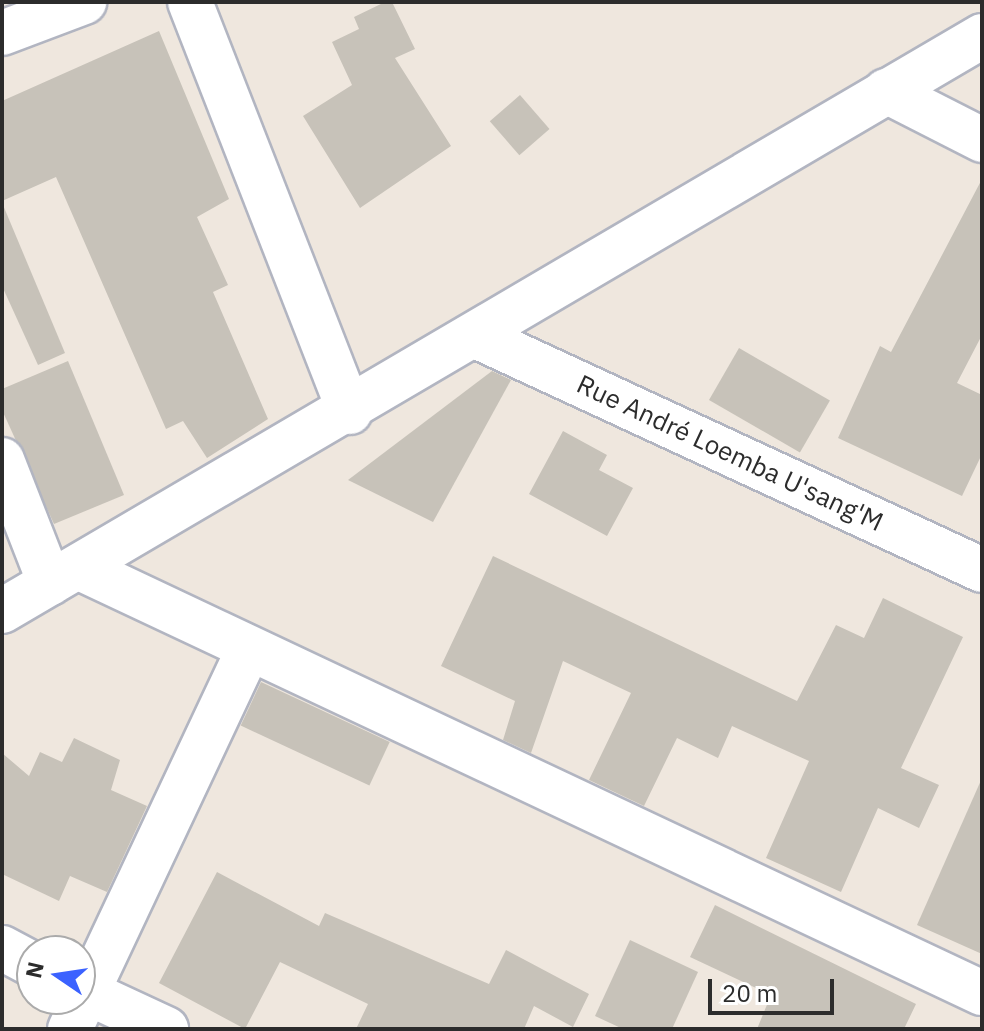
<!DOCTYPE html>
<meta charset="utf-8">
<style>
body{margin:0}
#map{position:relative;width:984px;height:1031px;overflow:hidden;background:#efe7de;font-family:"IBM Plex Sans",sans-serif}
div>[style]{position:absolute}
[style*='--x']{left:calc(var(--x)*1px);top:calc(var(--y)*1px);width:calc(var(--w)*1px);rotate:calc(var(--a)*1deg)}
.building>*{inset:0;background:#c7c2b9;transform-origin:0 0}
.roads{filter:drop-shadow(2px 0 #b2b5c1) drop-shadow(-2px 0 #b2b5c1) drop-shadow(0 2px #b2b5c1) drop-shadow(0 -2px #b2b5c1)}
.minor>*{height:44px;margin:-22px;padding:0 22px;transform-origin:22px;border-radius:22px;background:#fff}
span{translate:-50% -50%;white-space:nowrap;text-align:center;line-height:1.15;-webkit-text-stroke:8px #fff;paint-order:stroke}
.street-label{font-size:26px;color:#2c2c2c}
.frame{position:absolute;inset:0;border:4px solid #2c2c2c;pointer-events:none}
.north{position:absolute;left:16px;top:935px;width:80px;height:80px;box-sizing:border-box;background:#fff;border:2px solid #ababab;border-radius:50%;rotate:283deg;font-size:22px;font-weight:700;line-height:32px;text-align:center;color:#2c2c2c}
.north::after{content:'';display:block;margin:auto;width:28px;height:36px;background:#3b62ff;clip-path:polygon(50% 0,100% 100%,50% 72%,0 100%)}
.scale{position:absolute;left:708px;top:979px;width:126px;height:36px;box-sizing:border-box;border:4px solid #2c2c2c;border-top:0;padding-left:10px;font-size:24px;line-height:28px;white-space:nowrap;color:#2c2c2c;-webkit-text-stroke:6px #fff;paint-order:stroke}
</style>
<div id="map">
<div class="building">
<div style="clip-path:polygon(385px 2px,392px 2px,415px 49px,395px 58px,451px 146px,360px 208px,303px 116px,352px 85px,332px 42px,359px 29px,354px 17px)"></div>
<div style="clip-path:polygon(159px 31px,229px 199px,197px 217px,228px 285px,213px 292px,268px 419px,207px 458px,183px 421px,166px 429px,56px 177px,2px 201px,2px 101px)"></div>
<div style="left:520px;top:95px;width:45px;height:40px;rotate:49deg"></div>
<div style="clip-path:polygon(982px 179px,982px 335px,957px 383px,982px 395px,982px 454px,962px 496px,838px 438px,880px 346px,891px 352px)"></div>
<div style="clip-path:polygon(3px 205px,65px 353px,38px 365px,2px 286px)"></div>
<div style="left:739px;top:348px;width:105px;height:60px;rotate:30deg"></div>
<div style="clip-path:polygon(68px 361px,124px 495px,54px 524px,2px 410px,2px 389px)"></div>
<div style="clip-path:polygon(492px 371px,511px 380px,433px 522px,348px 480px)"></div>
<div style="clip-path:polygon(563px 431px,607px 455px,599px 470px,633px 488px,607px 536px,529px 494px)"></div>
<div style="clip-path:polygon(493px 556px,797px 701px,836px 625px,864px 638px,883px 598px,963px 637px,901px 768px,939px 785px,919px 828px,878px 808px,841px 892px,766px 858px,809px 761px,732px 726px,718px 758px,677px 738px,644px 806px,589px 780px,631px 693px,563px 661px,531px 753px,503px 740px,515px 701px,441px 666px)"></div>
<div style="left:261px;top:682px;width:142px;height:48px;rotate:25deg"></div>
<div style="clip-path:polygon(74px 738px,120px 760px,111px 790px,147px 806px,107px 892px,70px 876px,59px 901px,2px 874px,2px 753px,29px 776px,40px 752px,62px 762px)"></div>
<div style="clip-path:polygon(982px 778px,982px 954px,917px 925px)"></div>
<div style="clip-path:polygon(217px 872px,319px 926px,325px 913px,489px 984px,506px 950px,589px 994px,573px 1027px,534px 1006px,524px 1029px,356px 1029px,368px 1004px,280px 962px,245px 1029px,159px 983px)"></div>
<div style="clip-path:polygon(715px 905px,916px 1004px,904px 1029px,757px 1029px,771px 995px,690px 957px)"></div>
<div style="clip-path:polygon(630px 940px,698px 972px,672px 1029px,623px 1029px,595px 1016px)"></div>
</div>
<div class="roads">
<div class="minor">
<div style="--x:190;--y:2;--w:440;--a:68.7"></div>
<div style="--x:2;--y:33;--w:88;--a:-20.7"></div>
<div style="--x:886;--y:91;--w:108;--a:27"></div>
<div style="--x:478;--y:337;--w:555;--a:24.81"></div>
<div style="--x:2;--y:460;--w:132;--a:68.7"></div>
<div style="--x:80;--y:568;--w:997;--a:25.23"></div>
<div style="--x:2;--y:611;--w:1136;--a:-30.4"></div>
<div style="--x:2;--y:948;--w:34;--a:28"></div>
<div style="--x:80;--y:989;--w:95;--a:24.9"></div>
<div style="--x:70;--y:1029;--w:419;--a:-64.8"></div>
</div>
</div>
<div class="street-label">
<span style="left:730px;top:453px;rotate:25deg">Rue André Loemba U'sang'M</span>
</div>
<div class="frame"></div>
<div class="north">N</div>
<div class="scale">20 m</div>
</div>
